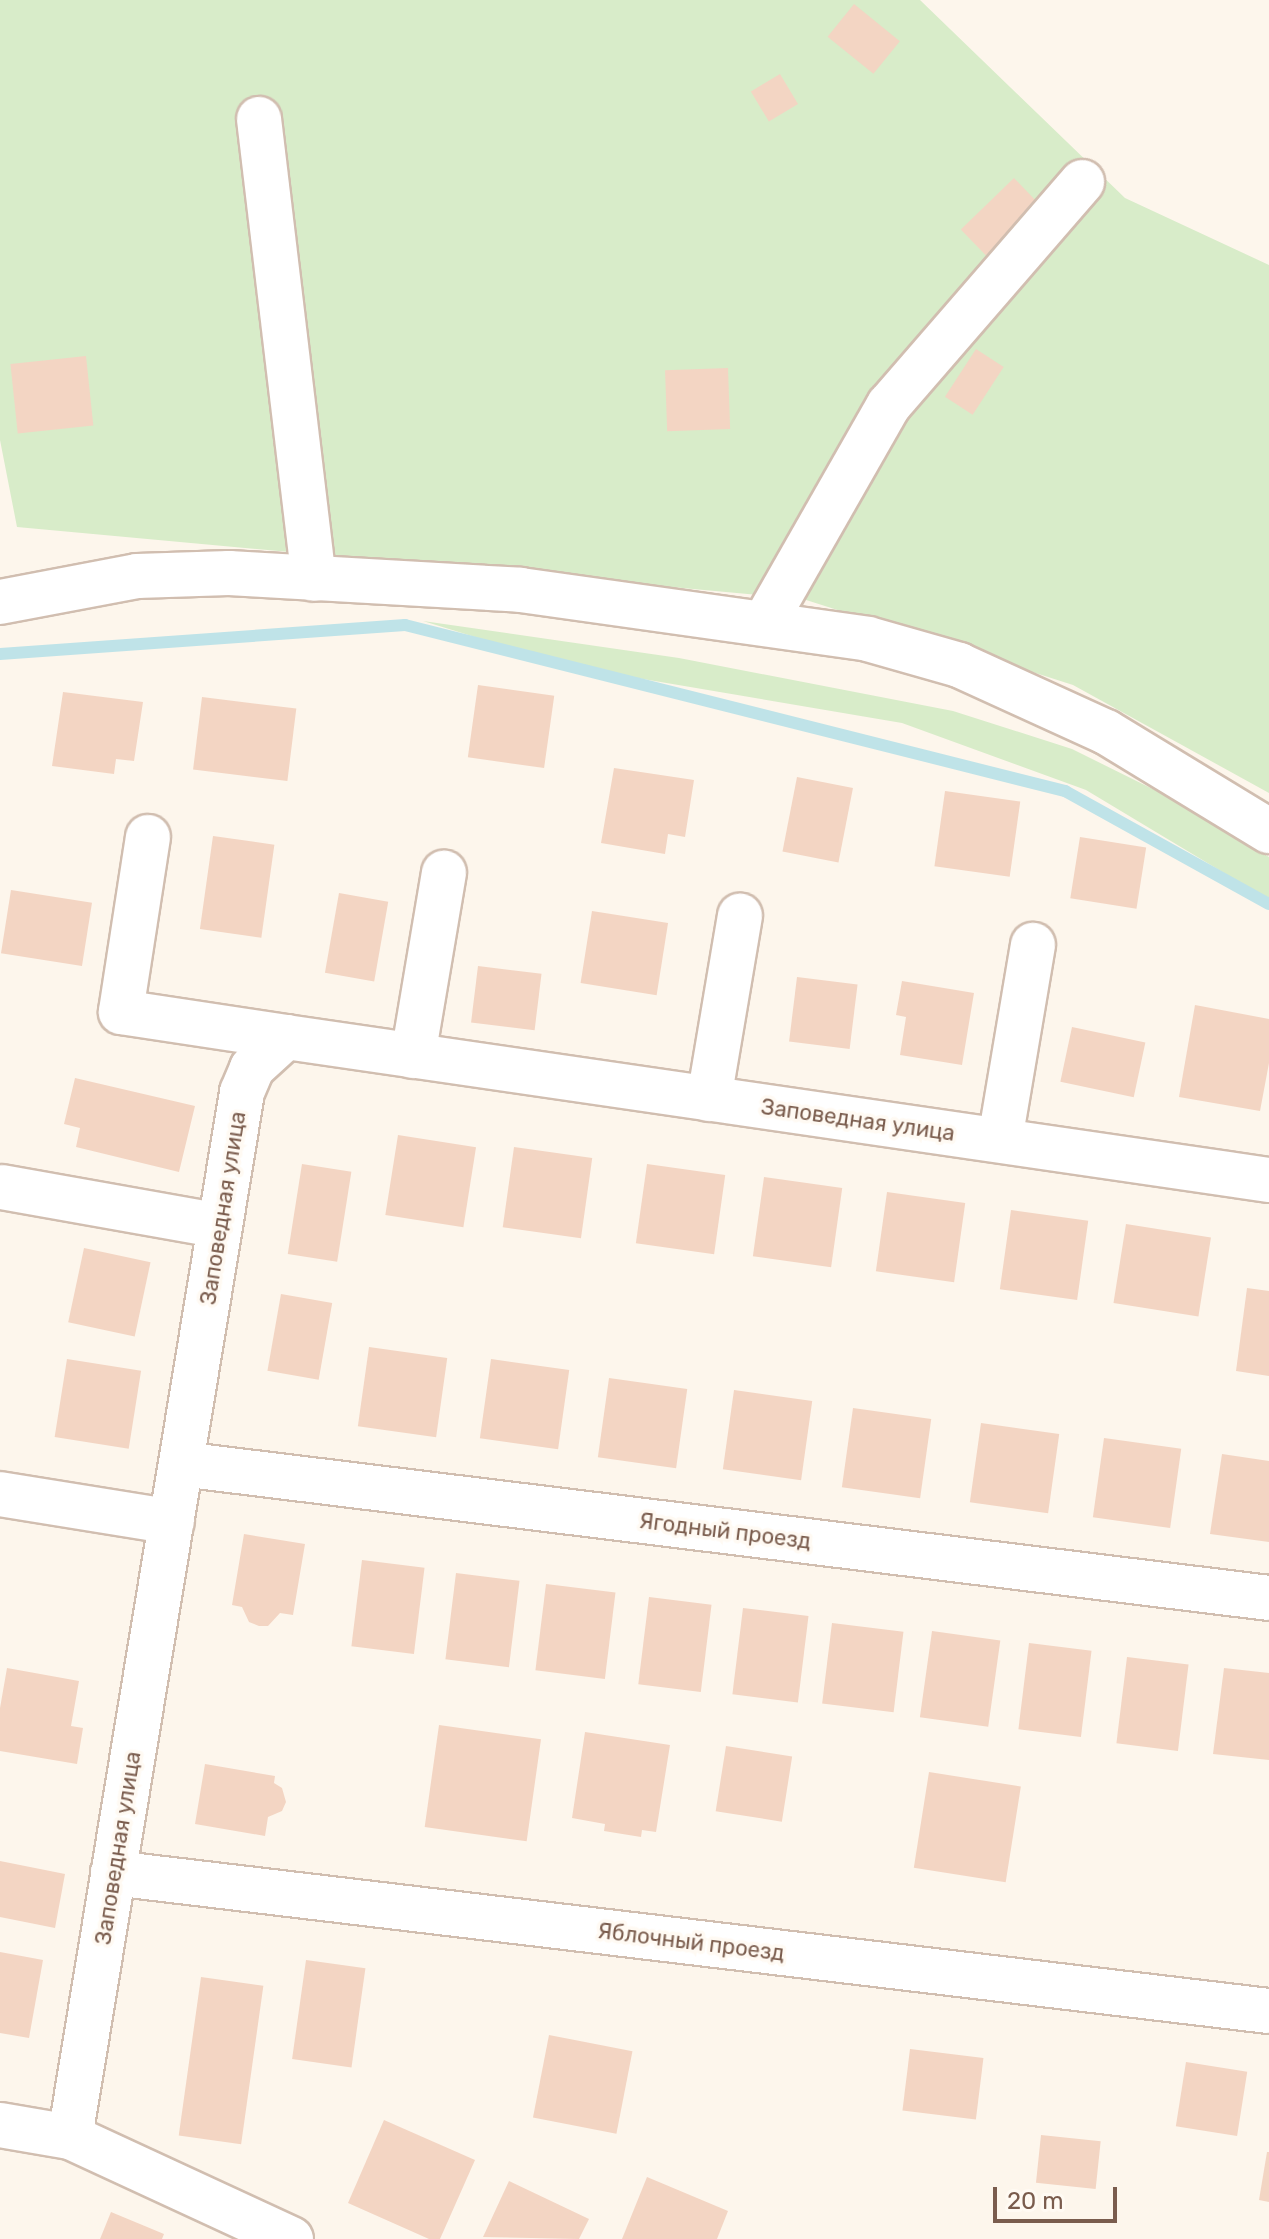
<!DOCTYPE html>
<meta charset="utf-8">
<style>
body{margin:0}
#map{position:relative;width:1269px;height:2239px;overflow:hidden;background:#fdf6ec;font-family:Rubik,sans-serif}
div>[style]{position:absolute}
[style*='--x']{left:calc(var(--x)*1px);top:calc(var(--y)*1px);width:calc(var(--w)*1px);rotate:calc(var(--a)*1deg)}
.green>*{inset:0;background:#d8ecc9}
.stream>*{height:12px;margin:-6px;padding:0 6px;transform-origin:6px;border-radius:6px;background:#bfe3e8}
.building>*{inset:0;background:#f3d5c3;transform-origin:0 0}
.roads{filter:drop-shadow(2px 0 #d1beb0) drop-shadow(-2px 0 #d1beb0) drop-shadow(0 2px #d1beb0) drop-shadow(0 -2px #d1beb0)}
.minor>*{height:44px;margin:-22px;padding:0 22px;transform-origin:22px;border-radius:22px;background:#fff}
span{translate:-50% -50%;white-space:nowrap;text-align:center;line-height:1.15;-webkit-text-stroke:7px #fffaf3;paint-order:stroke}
.street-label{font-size:22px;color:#7a5c4d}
.scale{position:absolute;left:993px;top:2187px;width:124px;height:36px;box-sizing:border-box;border:4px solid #7a5c4d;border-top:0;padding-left:10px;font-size:24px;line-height:28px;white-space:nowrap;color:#7a5c4d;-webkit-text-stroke:6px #fffaf3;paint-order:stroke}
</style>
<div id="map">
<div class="green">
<div style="clip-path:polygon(0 0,920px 0,1125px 198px,1269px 265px,1269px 793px,1073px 685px,803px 599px,17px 527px,0 440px)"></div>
<div style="clip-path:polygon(423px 621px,679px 658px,953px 711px,1072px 749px,1191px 808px,1269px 857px,1269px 900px,1086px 790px,902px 723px,572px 667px)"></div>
</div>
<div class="stream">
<div style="--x:0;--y:654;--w:406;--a:-4.1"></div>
<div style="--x:405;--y:625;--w:681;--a:14.12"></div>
<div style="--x:1065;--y:791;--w:233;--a:29"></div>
</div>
<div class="building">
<div style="left:854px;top:4px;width:59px;height:42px;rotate:39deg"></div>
<div style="left:780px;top:74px;width:35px;height:34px;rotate:59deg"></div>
<div style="left:1014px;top:178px;width:36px;height:74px;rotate:46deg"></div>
<div style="left:976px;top:349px;width:33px;height:57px;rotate:33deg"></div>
<div style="left:86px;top:356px;width:70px;height:76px;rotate:84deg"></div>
<div style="left:728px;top:368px;width:61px;height:63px;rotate:88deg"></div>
<div style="left:478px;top:685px;width:77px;height:73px;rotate:8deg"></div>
<div style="clip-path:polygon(63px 692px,143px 702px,134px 761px,116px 759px,114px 774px,52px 766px)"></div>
<div style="left:202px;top:697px;width:95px;height:73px;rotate:7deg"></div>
<div style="clip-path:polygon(614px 768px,694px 780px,685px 837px,668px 834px,665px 854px,601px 843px)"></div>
<div style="left:797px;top:777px;width:57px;height:76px;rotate:11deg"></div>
<div style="left:945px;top:791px;width:76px;height:76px;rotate:8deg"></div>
<div style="left:213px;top:836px;width:62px;height:94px;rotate:8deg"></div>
<div style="left:1080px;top:837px;width:67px;height:62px;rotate:9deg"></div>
<div style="left:11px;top:890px;width:82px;height:64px;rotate:9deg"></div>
<div style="left:339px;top:893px;width:50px;height:81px;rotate:10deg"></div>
<div style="left:592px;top:911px;width:77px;height:73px;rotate:9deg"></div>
<div style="left:478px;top:966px;width:64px;height:57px;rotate:7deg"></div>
<div style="left:797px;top:977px;width:61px;height:65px;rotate:7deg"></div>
<div style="clip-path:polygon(902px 981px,974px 993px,962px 1065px,900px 1055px,906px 1017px,896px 1015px)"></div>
<div style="clip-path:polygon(1195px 1005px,1269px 1019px,1269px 1063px,1260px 1111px,1179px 1097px)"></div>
<div style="left:1072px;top:1027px;width:75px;height:56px;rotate:12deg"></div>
<div style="clip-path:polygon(75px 1078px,195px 1106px,179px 1172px,76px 1147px,80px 1128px,64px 1124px)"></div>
<div style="left:398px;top:1135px;width:79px;height:81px;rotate:9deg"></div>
<div style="left:514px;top:1147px;width:79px;height:81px;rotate:8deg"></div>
<div style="left:302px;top:1164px;width:50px;height:91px;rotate:9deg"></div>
<div style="left:647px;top:1164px;width:79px;height:80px;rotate:8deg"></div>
<div style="left:764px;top:1177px;width:79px;height:80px;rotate:8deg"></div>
<div style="left:887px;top:1192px;width:79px;height:80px;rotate:8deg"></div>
<div style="left:1011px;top:1210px;width:78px;height:80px;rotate:8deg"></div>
<div style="left:1126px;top:1224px;width:86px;height:80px;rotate:9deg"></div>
<div style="left:84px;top:1248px;width:68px;height:76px;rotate:12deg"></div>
<div style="clip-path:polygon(1247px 1288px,1269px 1291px,1269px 1376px,1236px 1371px)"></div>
<div style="left:281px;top:1294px;width:52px;height:78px;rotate:10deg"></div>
<div style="left:369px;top:1347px;width:79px;height:80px;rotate:8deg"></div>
<div style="left:67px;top:1359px;width:75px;height:79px;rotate:9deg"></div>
<div style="left:491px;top:1359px;width:79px;height:80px;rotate:8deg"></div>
<div style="left:609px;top:1378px;width:79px;height:80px;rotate:8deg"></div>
<div style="left:734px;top:1390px;width:79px;height:80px;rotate:8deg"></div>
<div style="left:853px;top:1408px;width:79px;height:80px;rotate:8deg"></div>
<div style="left:981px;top:1423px;width:79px;height:80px;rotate:8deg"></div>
<div style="left:1104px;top:1438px;width:78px;height:80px;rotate:8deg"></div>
<div style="clip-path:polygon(1222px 1454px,1269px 1461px,1269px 1542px,1210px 1534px)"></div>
<div style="clip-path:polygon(244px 1534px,305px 1544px,293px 1615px,280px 1613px,268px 1626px,259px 1626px,249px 1622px,242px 1607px,232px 1605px)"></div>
<div style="left:362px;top:1560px;width:63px;height:87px;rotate:7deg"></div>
<div style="left:456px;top:1573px;width:64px;height:87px;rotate:7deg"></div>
<div style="left:546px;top:1584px;width:70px;height:87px;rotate:7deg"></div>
<div style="left:649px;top:1597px;width:63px;height:88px;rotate:7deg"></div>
<div style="left:743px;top:1608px;width:66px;height:87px;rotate:7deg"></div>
<div style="left:832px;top:1623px;width:72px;height:81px;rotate:7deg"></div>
<div style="left:932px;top:1631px;width:69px;height:87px;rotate:8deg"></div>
<div style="left:1029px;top:1643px;width:63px;height:87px;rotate:7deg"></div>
<div style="left:1127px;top:1657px;width:62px;height:87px;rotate:7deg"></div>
<div style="clip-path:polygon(7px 1668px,79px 1681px,71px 1726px,83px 1728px,77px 1764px,0 1751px,0 1708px)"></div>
<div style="clip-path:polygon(1224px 1668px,1269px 1673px,1269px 1760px,1213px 1754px)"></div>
<div style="left:439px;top:1725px;width:103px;height:103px;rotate:8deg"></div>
<div style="clip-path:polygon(585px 1732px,670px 1745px,656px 1832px,642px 1830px,641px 1837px,604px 1831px,605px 1824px,572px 1818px)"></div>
<div style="left:726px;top:1746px;width:67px;height:66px;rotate:9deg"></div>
<div style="clip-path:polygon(205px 1764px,275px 1776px,274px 1783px,282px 1788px,286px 1802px,282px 1811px,268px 1817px,265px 1836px,195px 1824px)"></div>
<div style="left:929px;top:1772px;width:93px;height:97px;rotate:9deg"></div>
<div style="clip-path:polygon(0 1861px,65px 1874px,55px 1928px,0 1917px)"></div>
<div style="clip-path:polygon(0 1952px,43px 1960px,29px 2038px,0 2033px)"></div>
<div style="left:306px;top:1960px;width:60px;height:100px;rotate:8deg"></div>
<div style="left:201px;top:1977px;width:63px;height:160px;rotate:8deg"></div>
<div style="left:549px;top:2035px;width:85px;height:84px;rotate:11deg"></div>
<div style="left:910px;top:2049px;width:74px;height:62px;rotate:7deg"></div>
<div style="left:1186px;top:2062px;width:62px;height:65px;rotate:9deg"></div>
<div style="clip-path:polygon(384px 2120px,475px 2160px,440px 2239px,429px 2239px,348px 2203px)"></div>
<div style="left:1041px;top:2135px;width:60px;height:48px;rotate:6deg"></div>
<div style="clip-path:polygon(1267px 2152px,1269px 2152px,1269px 2202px,1259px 2200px)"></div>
<div style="clip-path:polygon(647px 2177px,728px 2211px,717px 2239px,622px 2239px)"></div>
<div style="clip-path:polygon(509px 2181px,589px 2219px,579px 2239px,483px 2237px)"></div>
<div style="clip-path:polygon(111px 2212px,164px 2234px,162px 2239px,100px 2239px)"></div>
</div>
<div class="roads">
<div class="minor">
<div style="--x:259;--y:119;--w:463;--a:83.2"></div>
<div style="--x:0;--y:602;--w:139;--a:-10.7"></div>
<div style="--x:137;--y:576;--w:92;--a:-1.9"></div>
<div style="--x:229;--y:573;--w:292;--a:3.3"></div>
<div style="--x:521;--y:590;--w:350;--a:8"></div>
<div style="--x:868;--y:639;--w:95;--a:15.9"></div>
<div style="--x:959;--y:665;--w:162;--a:24.5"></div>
<div style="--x:1106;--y:732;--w:191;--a:31.3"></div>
<div style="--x:765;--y:622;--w:250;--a:-60.3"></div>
<div style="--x:889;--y:405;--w:295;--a:-49.1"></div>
<div style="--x:148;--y:837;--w:177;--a:98.8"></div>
<div style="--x:121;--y:1012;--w:167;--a:8.6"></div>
<div style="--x:413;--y:1056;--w:186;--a:-80.4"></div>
<div style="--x:709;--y:1099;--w:186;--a:-80.4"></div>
<div style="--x:1000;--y:1140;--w:198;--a:-80.4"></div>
<div style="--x:2;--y:1187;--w:221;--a:10.1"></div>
<div style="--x:181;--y:1464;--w:1096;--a:7.02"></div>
<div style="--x:0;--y:1494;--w:174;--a:9.2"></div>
<div style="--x:113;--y:1873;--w:1164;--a:6.81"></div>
<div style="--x:0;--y:2125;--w:71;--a:9.7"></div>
<div style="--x:291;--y:2239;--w:243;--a:-155.2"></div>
<div style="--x:70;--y:2137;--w:1059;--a:-80.65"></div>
<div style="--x:242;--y:1092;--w:26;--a:-67"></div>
<div style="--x:252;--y:1068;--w:46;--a:-42.4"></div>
<div style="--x:286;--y:1037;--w:993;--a:8.28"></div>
</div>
</div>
<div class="street-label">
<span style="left:858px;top:1120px;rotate:8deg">Заповедная улица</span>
<span style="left:223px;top:1208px;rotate:-81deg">Заповедная улица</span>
<span style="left:725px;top:1531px;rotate:7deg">Ягодный проезд</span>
<span style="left:118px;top:1848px;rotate:-81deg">Заповедная улица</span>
<span style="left:691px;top:1942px;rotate:7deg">Яблочный проезд</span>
</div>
<div class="scale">20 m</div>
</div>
